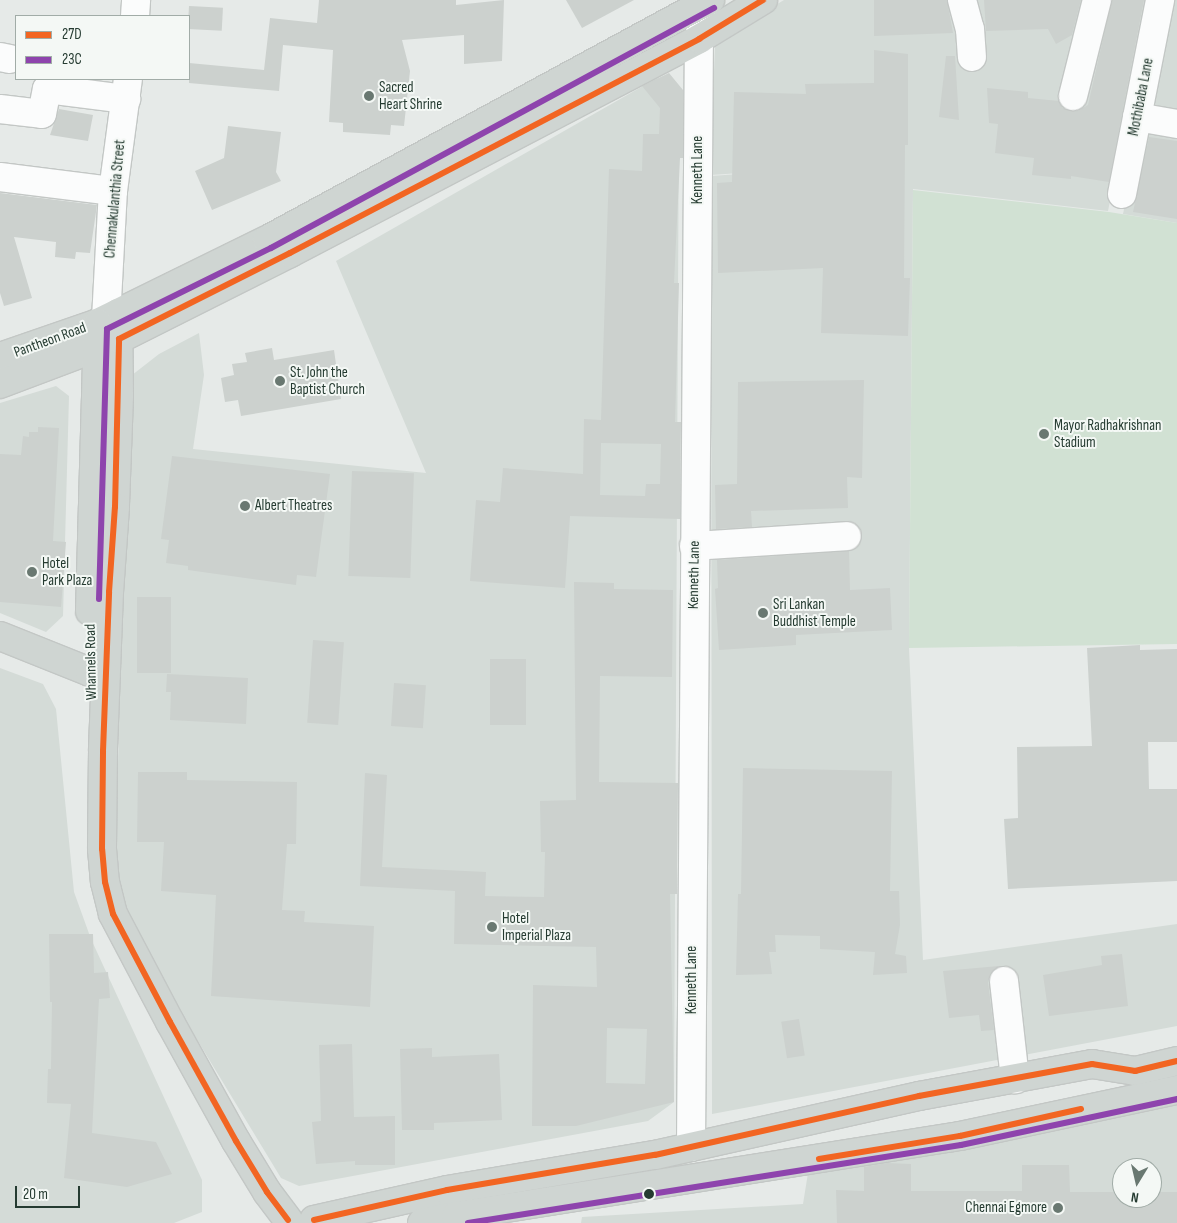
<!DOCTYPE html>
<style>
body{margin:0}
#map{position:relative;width:1177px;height:1223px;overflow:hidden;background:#e6eae8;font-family:"Sofia Sans Condensed",sans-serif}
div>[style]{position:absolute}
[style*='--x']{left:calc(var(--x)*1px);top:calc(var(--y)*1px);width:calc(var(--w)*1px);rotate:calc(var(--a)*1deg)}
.built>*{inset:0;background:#d4dbd7}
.green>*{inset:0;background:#d1e1d3}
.building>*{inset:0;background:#ccd1ce;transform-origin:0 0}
.roads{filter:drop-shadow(1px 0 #c3c7c5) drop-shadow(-1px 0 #c3c7c5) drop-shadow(0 1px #c3c7c5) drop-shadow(0 -1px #c3c7c5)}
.minor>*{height:28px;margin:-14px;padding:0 14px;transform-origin:14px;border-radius:14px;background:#fbfcfc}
.major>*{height:28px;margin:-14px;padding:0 14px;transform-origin:14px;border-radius:14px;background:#cfd5d2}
.bus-1>*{height:6px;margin:-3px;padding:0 3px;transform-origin:3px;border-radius:3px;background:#f26522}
.bus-2>*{height:6px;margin:-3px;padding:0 3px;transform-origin:3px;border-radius:3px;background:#8e44ad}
.dots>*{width:14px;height:14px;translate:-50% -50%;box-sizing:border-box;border:2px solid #f4f8f5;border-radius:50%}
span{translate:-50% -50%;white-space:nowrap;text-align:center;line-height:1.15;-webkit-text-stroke:4px #f4f8f5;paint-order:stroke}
.poi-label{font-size:15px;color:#253b31}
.left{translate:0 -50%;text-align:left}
.right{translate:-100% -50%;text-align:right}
.street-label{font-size:15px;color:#253b31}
.legend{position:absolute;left:15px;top:15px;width:175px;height:65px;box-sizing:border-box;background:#f4f8f5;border:1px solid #a1aca7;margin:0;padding:6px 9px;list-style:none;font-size:15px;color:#253b31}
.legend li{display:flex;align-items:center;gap:10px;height:25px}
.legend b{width:25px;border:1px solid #a1aca7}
.north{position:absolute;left:1112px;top:1158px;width:50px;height:50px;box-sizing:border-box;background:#f4f8f5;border:1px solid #a1aca7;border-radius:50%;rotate:189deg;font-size:14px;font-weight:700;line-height:20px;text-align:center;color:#253b31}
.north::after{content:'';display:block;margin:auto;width:18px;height:22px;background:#697871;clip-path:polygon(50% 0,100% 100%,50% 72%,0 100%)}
.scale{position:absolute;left:15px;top:1186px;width:65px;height:22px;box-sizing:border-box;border:2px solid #253b31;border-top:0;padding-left:6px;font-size:15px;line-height:18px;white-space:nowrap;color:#253b31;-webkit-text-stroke:4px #f4f8f5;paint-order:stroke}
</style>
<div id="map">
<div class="built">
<div style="clip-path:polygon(784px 0,1150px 0,1108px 211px,913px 189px,909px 648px,923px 960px,1177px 924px,1177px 1026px,712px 1114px,711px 176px,911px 162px,710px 175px,715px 46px,722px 37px)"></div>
<div style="clip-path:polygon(1170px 0,1177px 0,1177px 223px,1123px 214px,1157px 48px)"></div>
<div style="clip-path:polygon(657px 78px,679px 96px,674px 1102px,648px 1121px,299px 1186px,281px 1178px,125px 921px,115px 892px,127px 379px,159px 354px,199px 333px,204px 375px,193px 449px,426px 473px,336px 261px)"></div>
<div style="clip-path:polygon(56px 386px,69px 396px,63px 616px,46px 632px,0 613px,0 403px)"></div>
<div style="clip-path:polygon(0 668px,43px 684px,56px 709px,74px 892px,91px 939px,202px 1180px,202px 1212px,174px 1223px,0 1223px)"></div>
<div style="clip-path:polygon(evenodd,1177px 1091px,1177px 1223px,581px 1223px,582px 1217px,803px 1204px,808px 1173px,1177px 1091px,1122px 1168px,1152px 1168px,1152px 1198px,1122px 1198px,1122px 1168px)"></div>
</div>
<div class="green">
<div style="clip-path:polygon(913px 190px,1109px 212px,1177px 223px,1177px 644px,909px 648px)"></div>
</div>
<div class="building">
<div style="clip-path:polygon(319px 0,456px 0,456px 5px,504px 0,502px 61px,464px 64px,464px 35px,402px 40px,410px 71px,404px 126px,391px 125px,390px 135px,343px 132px,343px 123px,329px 122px,333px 50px,283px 45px,279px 91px,189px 83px,189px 63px,264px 70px,270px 18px,317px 23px)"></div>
<div style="clip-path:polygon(566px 0,634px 0,582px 28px)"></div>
<div style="clip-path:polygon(874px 0,947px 0,953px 33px,874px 36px)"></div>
<div style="clip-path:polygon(984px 0,1081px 0,1072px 35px,1056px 44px,1048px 29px,986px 31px)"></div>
<div style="clip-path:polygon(1112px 0,1144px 0,1109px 182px,1071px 176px,1071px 179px,1032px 175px,1034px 158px,995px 153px,998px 124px,989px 123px,987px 88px,1028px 92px,1028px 98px,1059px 101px,1063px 108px,1070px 111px,1078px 111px,1088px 105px)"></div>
<div style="left:189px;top:6px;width:34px;height:23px;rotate:3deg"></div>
<div style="clip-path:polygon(874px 50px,908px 54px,908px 145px,905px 145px,904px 278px,910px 278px,908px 336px,821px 333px,823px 268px,718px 273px,717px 183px,732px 182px,734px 92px,806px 94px,805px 84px,874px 83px)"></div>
<div style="clip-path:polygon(946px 56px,955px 56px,959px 120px,939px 117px)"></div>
<div style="clip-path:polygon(evenodd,669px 73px,683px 90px,683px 158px,680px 158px,674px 283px,679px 283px,675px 422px,681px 422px,680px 519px,570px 516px,565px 588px,470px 581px,476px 500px,500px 502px,503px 468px,583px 474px,584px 419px,601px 420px,609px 169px,642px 171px,643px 134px,659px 134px,660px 108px,642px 86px,669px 73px,601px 443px,661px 444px,660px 484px,646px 484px,645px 496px,600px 495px,601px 443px)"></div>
<div style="clip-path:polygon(59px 109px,93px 115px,88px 141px,50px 135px)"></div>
<div style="clip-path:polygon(228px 126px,281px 132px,276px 172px,281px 181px,212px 210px,195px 171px,224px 158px)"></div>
<div style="clip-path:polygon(1149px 137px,1177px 141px,1177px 219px,1133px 212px)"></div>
<div style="clip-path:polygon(0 193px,97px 205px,90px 253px,76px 252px,75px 259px,55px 257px,56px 242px,14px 237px,32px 298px,4px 306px,0 293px)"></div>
<div style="clip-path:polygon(272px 348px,274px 360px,334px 350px,341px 399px,241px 416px,238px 400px,225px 402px,221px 378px,234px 375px,232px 364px,247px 362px,245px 353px)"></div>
<div style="clip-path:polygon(864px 380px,862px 478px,847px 477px,848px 508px,751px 511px,752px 527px,716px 529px,715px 485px,737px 484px,738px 382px)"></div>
<div style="clip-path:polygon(38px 427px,59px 428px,53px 541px,66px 542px,61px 607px,0 602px,0 454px,21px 455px,23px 436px,29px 437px,29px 432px,38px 432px)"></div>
<div style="clip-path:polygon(172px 456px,330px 474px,316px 577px,297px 575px,296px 585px,188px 570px,188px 566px,166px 563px,169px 540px,161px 539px)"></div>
<div style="left:352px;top:471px;width:62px;height:105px;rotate:2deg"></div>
<div style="clip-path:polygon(849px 551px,850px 590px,890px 588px,892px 630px,796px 635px,796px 645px,719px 650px,715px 589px,718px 588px,717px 560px)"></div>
<div style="clip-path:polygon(evenodd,574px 582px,614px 583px,614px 589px,673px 590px,672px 677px,600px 676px,599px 782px,678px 783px,677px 894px,670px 894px,674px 1102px,576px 1126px,532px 1126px,533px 985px,597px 987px,596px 947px,454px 944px,455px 891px,360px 886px,365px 773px,387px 775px,382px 867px,486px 872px,485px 896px,544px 897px,545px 852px,541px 852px,540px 801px,576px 800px,574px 582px,607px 1028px,647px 1029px,645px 1084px,606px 1083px,607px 1028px)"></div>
<div style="left:137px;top:597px;width:34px;height:76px"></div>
<div style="left:313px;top:640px;width:31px;height:83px;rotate:4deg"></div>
<div style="clip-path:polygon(1140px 645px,1140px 650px,1177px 649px,1177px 742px,1148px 742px,1149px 789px,1177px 789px,1177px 881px,1008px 889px,1004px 819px,1018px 818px,1017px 747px,1092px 746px,1087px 648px)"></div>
<div style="left:490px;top:659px;width:36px;height:66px"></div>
<div style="clip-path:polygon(167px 674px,248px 678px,246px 724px,170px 720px,171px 692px,166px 692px)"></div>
<div style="left:394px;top:683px;width:32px;height:43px;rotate:4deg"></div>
<div style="clip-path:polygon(743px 768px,892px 771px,890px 891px,899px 891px,900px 925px,895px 954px,906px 956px,907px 973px,873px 975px,875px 952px,820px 949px,820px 936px,775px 935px,776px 952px,769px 952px,772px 974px,736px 975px,738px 894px,741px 894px)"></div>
<div style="clip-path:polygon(138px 772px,187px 772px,187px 780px,297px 782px,296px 844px,287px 844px,282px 910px,305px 911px,304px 922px,374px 926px,370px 1007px,211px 996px,216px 895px,161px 891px,164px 842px,137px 842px)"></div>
<div style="clip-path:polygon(49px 934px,93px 934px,94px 973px,108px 972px,110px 998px,99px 999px,92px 1133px,156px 1142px,172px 1174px,127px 1187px,64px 1178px,71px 1104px,47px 1103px,48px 1069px,51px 1069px,52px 1002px,50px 1002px)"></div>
<div style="clip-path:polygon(1122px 954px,1128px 1006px,1049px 1016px,1043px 975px,1102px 965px,1101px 956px)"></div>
<div style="clip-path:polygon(999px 966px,990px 974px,988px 982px,994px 1030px,981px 1031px,979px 1015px,949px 1018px,943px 971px)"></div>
<div style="left:799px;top:1019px;width:37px;height:18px;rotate:81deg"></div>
<div style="clip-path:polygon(352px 1044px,354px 1117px,395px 1116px,395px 1165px,355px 1165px,355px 1161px,316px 1164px,312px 1122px,321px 1121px,319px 1045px)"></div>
<div style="clip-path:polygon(432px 1048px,432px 1057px,499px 1054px,502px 1120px,434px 1123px,434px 1130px,402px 1130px,400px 1049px)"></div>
<div style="clip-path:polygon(887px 1163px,911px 1164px,911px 1191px,1022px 1191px,1022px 1165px,1069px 1165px,1070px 1192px,1122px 1192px,1122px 1198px,1152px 1198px,1152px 1192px,1177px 1192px,1177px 1223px,837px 1223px,836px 1190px,864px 1191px,864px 1167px)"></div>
</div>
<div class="roads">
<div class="minor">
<div style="--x:962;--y:0;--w:30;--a:75"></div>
<div style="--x:970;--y:29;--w:28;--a:86"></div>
<div style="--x:135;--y:16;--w:16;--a:-86"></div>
<div style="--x:0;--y:57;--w:10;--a:11"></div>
<div style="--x:1073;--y:96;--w:99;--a:-76"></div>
<div style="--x:0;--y:109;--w:42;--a:6.8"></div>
<div style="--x:42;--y:114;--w:25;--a:-79"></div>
<div style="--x:47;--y:89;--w:80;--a:7.2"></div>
<div style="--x:1137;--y:117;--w:41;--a:9.9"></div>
<div style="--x:0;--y:177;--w:114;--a:7.1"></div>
<div style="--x:1122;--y:194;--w:198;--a:-78.9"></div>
<div style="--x:106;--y:319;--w:128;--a:-86.9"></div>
<div style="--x:113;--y:191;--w:113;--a:-82.4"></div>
<div style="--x:694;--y:546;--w:153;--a:-3.7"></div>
<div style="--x:1004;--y:981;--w:99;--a:83.6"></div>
<div style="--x:691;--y:1147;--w:1108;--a:-89.59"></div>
<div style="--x:699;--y:39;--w:35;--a:-82"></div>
</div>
<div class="major">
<div style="--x:118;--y:313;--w:83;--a:89.3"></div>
<div style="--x:119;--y:396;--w:111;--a:92.1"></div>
<div style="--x:115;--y:507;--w:85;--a:94"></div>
<div style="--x:109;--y:592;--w:159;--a:92.2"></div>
<div style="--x:103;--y:751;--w:98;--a:90.6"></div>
<div style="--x:102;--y:849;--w:33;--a:85"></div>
<div style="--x:105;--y:882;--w:33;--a:76"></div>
<div style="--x:113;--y:914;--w:122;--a:62.2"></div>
<div style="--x:170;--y:1022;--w:136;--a:61"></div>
<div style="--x:236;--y:1141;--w:60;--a:58.7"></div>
<div style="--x:267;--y:1192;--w:35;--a:53"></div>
<div style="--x:0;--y:357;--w:104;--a:-19.1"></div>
<div style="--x:98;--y:323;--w:188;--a:-26.2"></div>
<div style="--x:267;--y:240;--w:504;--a:-28.45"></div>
<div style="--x:0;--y:384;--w:127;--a:-20.7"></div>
<div style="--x:119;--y:339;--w:191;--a:-26.7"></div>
<div style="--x:290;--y:253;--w:462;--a:-27.6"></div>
<div style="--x:699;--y:39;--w:75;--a:-31.4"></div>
<div style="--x:90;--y:611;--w:288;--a:-88.4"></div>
<div style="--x:0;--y:636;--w:97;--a:21.8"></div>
<div style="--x:90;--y:672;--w:16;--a:14"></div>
<div style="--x:314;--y:1220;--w:136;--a:-12.7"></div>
<div style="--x:447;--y:1190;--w:211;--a:-9.6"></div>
<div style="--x:655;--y:1155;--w:271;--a:-12.6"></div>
<div style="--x:919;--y:1096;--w:176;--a:-10.5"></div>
<div style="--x:1092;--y:1064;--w:44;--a:9.2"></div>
<div style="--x:1135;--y:1071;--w:43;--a:-13.4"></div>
<div style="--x:422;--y:1223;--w:35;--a:-12"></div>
<div style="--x:456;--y:1216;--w:510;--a:-9.02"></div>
<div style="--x:960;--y:1136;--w:222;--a:-12"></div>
</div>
</div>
<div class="bus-1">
<div style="--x:819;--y:1159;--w:143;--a:-9.3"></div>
<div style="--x:960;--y:1136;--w:124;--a:-12.6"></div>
<div style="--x:288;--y:1220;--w:35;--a:-127"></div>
<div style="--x:267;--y:1192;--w:60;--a:-121.3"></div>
<div style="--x:236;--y:1141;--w:136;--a:-119"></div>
<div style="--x:170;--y:1022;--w:122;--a:-117.8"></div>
<div style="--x:113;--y:914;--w:33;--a:-104"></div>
<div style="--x:105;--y:882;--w:33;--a:-95"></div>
<div style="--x:102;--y:849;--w:98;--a:-89.4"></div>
<div style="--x:103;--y:751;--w:159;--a:-87.8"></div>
<div style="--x:109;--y:592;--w:85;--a:-86"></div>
<div style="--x:115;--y:507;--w:168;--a:-88.6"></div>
<div style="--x:119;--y:339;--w:191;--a:-26.7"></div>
<div style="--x:290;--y:253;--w:462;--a:-27.6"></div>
<div style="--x:699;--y:39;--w:75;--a:-31.4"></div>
<div style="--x:314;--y:1220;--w:136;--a:-12.7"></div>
<div style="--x:447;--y:1190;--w:211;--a:-9.6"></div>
<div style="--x:655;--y:1155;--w:271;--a:-12.6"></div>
<div style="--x:919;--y:1096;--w:176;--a:-10.5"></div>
<div style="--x:1092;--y:1064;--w:44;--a:9.2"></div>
<div style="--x:1135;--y:1071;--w:43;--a:-13.4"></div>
</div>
<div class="bus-2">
<div style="--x:99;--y:599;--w:270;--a:-88.3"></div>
<div style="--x:107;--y:329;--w:183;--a:-26.3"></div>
<div style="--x:271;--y:248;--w:504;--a:-28.45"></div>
<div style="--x:468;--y:1223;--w:499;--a:-9"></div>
<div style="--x:961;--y:1145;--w:221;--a:-12"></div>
</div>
<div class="dots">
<div style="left:369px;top:96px;background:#697871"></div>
<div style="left:280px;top:381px;background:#697871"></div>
<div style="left:1044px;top:434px;background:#697871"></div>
<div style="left:245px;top:506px;background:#697871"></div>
<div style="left:32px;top:572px;background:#697871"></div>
<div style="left:763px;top:613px;background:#697871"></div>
<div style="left:492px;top:927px;background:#697871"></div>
<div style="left:649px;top:1194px;background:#253b31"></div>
<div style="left:1058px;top:1208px;background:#697871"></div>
</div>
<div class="poi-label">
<span class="left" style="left:379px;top:96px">Sacred<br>Heart Shrine</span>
<span class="left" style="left:290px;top:381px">St. John the<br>Baptist Church</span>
<span class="left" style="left:1054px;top:434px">Mayor Radhakrishnan<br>Stadium</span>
<span class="left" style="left:255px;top:506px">Albert Theatres</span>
<span class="left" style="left:42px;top:572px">Hotel<br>Park Plaza</span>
<span class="left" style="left:773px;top:613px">Sri Lankan<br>Buddhist Temple</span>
<span class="left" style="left:502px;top:927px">Hotel<br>Imperial Plaza</span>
<span class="right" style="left:1047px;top:1208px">Chennai Egmore</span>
</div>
<div class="street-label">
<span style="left:1141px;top:97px;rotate:-79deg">Mothibaba Lane</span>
<span style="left:698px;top:170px;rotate:-90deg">Kenneth Lane</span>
<span style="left:115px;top:199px;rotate:-85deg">Chennakulanthia Street</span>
<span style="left:50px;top:340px;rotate:-20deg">Pantheon Road</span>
<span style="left:694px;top:575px;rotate:-89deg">Kenneth Lane</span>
<span style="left:91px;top:662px;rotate:-91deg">Whannels Road</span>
<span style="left:692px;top:980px;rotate:-90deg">Kenneth Lane</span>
</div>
<ul class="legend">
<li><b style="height:6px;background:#f26522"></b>27D</li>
<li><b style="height:6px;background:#8e44ad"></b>23C</li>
</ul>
<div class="north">N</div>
<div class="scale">20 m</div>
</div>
